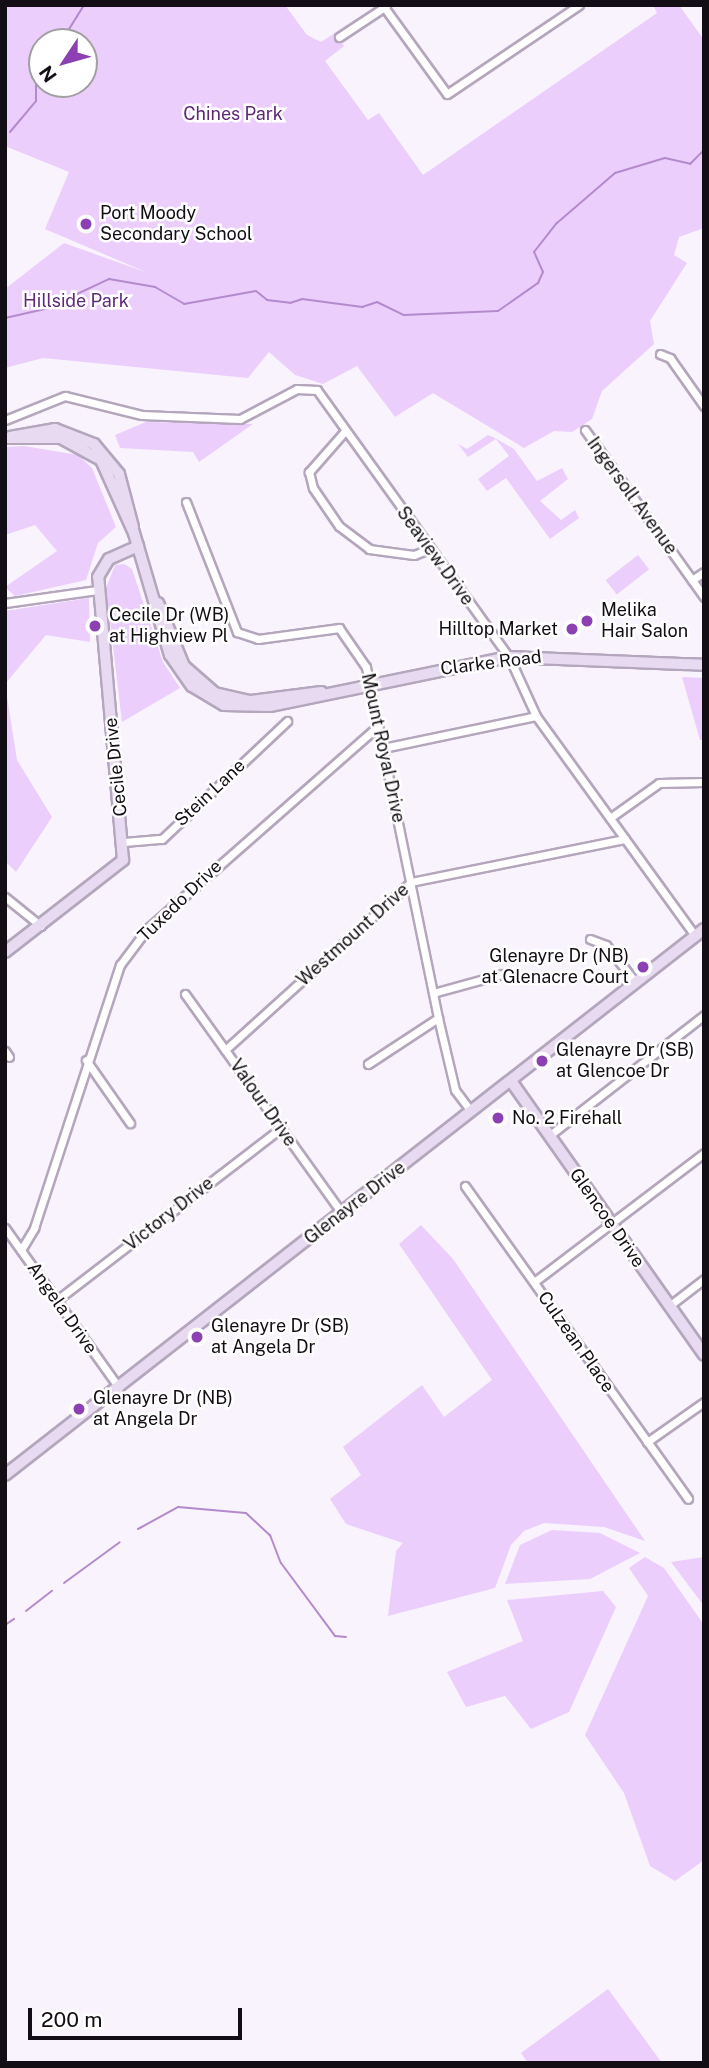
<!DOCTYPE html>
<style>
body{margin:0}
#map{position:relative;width:709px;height:2068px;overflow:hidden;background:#f8f3fc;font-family:"Public Sans",sans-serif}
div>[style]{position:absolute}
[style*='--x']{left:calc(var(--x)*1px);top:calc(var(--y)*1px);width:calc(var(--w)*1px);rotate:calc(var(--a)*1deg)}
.green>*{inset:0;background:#eccefd;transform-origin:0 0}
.stream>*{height:2px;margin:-1px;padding:0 1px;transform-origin:1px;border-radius:1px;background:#b48acc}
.roads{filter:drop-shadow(2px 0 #b4a6bc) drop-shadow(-2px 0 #b4a6bc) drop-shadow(0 2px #b4a6bc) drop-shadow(0 -2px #b4a6bc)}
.street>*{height:7px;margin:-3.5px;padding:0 3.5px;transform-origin:3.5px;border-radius:3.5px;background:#fff}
.secondary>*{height:10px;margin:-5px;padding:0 5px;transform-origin:5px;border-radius:5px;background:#e8daf0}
.dots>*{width:19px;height:19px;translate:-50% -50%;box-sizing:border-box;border:4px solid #fff;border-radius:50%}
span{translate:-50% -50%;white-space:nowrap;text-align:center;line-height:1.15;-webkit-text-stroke:5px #fff;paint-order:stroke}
.park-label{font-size:18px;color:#5e2978}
.poi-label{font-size:18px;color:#130e15}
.left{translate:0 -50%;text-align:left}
.right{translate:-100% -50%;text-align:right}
.street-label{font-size:18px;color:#130e15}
.frame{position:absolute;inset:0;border:7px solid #130e15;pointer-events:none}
.north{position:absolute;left:28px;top:28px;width:70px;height:70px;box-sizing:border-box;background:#fff;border:2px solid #a19fa1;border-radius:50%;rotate:234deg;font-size:19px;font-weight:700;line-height:28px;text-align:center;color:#130e15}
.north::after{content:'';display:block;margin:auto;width:24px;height:32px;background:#8c40b1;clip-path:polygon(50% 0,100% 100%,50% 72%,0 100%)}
.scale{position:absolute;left:28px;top:2008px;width:214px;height:32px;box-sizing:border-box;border:4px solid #130e15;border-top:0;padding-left:9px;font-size:21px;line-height:24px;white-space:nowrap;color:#130e15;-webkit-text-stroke:5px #fff;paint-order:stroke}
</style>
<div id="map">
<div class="green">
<div style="clip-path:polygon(evenodd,5px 5px,285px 5px,307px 35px,321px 42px,335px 33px,344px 46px,325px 61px,368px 120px,379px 113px,423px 175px,657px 13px,653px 5px,679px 5px,704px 40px,704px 228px,679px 237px,674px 255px,687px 263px,650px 321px,654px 344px,602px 391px,592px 419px,572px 432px,554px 431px,524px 448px,433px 393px,395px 417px,357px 366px,323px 384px,295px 375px,269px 352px,248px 378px,43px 358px,5px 368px,5px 289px,64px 243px,148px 273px,45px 229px,69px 172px,5px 146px,5px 5px,42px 42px,84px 42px,84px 84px,42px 84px,42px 42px)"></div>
<div style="clip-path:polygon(146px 422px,253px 424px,199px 462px,193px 452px,120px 448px,115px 435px)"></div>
<div style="clip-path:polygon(488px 435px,495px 438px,514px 449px,537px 481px,562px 468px,568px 479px,540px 501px,561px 520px,575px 510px,579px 518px,550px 539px,506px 478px,487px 491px,478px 479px,509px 456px,496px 439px,468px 457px,458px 444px,467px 449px)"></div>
<div style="clip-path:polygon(24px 446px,78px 455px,92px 468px,116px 527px,98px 543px,86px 580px,15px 596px,5px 587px,57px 551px,35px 525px,5px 535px,5px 447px)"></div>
<div style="left:638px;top:555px;width:18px;height:41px;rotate:52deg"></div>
<div style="clip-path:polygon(124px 564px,132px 569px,163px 662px,180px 688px,122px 722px,106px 588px,115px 565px)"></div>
<div style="clip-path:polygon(89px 598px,90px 642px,46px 635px,5px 684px,17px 760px,52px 817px,16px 872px,5px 861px,5px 611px)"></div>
<div style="clip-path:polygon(682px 677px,704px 678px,704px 740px,700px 740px)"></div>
<div style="clip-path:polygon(421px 1225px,453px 1259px,645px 1541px,604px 1527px,544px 1523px,524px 1531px,511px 1545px,495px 1588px,388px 1616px,396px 1551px,403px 1543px,346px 1524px,330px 1499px,361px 1475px,343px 1447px,422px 1385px,444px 1417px,492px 1380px,399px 1244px)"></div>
<div style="clip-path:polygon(552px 1530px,600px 1533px,640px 1553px,590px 1579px,505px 1584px,520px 1545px)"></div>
<div style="clip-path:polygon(645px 1557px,664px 1568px,704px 1625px,704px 1860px,675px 1881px,650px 1866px,624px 1793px,585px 1735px,648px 1596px,629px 1568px)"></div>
<div style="clip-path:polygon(704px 1557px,704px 1606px,671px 1562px)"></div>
<div style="clip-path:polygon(603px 1591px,616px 1607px,569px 1712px,531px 1729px,505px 1696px,466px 1707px,447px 1672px,523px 1641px,507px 1600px)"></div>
<div style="clip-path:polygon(608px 1989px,662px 2063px,528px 2063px,521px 2053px)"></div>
</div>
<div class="stream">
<div style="--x:61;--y:42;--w:44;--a:-58.1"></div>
<div style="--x:10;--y:132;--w:40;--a:-50"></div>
<div style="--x:36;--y:101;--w:16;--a:-90"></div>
<div style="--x:36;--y:85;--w:10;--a:-53"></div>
<div style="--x:5;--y:318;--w:41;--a:-12.7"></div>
<div style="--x:45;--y:309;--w:71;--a:-25.1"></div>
<div style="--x:109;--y:279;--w:47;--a:9.9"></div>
<div style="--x:155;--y:287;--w:34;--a:30"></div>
<div style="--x:184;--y:304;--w:73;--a:-10.2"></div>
<div style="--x:256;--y:291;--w:14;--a:39"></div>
<div style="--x:267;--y:300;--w:23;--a:7"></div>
<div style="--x:290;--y:303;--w:13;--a:-18"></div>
<div style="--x:302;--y:299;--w:61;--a:7.6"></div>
<div style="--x:362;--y:307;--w:16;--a:-18"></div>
<div style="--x:377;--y:302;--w:30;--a:26"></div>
<div style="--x:404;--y:315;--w:94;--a:-2.4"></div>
<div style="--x:498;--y:311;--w:49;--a:-35"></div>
<div style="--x:538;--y:283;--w:12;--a:-66"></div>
<div style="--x:543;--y:272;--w:22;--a:-114"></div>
<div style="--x:534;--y:252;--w:37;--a:-52"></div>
<div style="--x:557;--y:223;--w:77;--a:-40.8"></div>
<div style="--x:615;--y:173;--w:52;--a:-16.7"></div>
<div style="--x:665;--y:158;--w:26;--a:13"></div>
<div style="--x:690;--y:164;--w:20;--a:-45"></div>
<div style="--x:138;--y:1529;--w:46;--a:-28.8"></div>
<div style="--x:178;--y:1507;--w:68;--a:5"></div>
<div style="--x:246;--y:1513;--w:33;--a:43"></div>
<div style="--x:270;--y:1535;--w:30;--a:69"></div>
<div style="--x:281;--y:1563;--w:91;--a:53.5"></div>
<div style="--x:335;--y:1636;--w:11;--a:5"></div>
<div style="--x:64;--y:1583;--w:69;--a:-36.2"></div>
<div style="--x:26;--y:1611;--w:33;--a:-38"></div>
<div style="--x:5;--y:1625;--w:11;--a:-34"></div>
<div style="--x:702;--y:2063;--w:3;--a:-45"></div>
</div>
<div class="roads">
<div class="street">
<div style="--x:384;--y:7;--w:107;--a:54.1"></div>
<div style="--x:447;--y:94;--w:159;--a:-34"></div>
<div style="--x:339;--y:37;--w:56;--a:-33.4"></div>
<div style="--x:660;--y:354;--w:11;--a:22"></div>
<div style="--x:670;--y:358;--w:59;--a:54.7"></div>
<div style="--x:5;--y:420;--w:65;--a:-21.8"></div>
<div style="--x:65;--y:396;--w:79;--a:13.9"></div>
<div style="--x:142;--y:415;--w:98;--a:2.3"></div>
<div style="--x:240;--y:419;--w:64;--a:-27.8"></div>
<div style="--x:297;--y:389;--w:20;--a:3"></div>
<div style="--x:317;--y:390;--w:329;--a:54.3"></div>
<div style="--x:509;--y:657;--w:65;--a:65.4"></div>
<div style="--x:536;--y:716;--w:271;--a:54.1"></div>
<div style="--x:585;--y:430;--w:205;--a:54.5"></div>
<div style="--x:345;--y:431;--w:55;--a:131.3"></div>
<div style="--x:309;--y:472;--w:16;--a:76"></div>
<div style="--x:313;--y:488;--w:46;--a:55.6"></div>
<div style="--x:339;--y:526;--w:38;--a:37"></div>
<div style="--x:369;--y:549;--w:45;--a:7.6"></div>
<div style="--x:414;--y:555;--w:16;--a:-22"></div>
<div style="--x:186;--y:502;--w:140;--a:68.6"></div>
<div style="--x:237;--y:632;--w:22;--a:18"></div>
<div style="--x:258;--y:639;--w:82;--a:-7.7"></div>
<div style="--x:339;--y:628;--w:47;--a:55.3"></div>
<div style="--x:366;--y:667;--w:358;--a:78.4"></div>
<div style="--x:438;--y:1018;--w:74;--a:76.7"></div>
<div style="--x:455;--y:1090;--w:26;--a:53"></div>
<div style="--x:692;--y:580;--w:14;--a:-34"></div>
<div style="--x:5;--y:603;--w:93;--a:-8"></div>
<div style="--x:383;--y:748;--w:156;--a:-11.8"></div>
<div style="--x:610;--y:818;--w:60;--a:-35.5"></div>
<div style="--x:659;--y:783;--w:45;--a:-1.3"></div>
<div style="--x:124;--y:842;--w:38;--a:-5"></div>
<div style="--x:162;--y:839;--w:172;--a:-43.3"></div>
<div style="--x:5;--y:897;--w:46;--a:38.9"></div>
<div style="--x:590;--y:939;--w:17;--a:21"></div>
<div style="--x:606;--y:945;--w:48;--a:51.7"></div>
<div style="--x:433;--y:993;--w:72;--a:-15.4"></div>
<div style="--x:185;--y:994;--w:269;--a:54.4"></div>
<div style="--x:225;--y:1050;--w:251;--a:-42.1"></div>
<div style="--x:411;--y:882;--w:218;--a:-11.4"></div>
<div style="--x:5;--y:1051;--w:7;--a:56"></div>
<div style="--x:86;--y:1060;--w:77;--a:55.1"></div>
<div style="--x:368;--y:1064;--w:84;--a:-33.3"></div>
<div style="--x:550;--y:1135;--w:195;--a:-37.9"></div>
<div style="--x:465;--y:1186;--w:384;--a:54.5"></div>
<div style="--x:5;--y:1228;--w:196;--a:54.5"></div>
<div style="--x:21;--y:1250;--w:26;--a:-59"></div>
<div style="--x:34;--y:1228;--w:277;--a:-71.9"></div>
<div style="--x:120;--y:965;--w:45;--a:-53.1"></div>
<div style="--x:147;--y:929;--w:308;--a:-41.3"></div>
<div style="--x:534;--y:1282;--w:213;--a:-37.2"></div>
<div style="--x:57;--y:1300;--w:282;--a:-37.5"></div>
<div style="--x:669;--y:1306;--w:44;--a:-37.6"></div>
<div style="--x:647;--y:1442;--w:70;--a:-35.1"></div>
</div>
<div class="secondary">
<div style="--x:10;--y:437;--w:46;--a:-10.1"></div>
<div style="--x:55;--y:429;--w:42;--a:21"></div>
<div style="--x:94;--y:444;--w:39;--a:50"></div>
<div style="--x:119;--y:474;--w:55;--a:75.2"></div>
<div style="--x:5;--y:438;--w:56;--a:0"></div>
<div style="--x:61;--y:438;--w:46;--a:28.8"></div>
<div style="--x:101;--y:460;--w:80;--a:65.7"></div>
<div style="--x:134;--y:533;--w:127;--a:73.6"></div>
<div style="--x:170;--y:655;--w:38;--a:55"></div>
<div style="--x:192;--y:686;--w:37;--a:31"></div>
<div style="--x:224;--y:705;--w:46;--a:1.2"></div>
<div style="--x:270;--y:706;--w:244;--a:-11.6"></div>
<div style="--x:509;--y:657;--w:195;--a:2.3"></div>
<div style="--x:158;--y:603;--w:68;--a:67.6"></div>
<div style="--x:184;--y:666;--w:41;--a:41.1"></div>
<div style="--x:215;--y:693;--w:37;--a:13"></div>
<div style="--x:251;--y:701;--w:71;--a:-7.3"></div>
<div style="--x:5;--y:952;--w:150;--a:-37.9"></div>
<div style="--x:123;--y:860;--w:284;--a:-95"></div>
<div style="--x:98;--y:577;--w:21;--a:-59"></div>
<div style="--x:109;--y:559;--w:32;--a:-24"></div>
<div style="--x:511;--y:1081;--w:335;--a:54.8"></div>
<div style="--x:5;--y:1475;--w:887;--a:-37.99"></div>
</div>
</div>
<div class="dots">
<div style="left:86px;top:224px;background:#8c40b1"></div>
<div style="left:587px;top:621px;background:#8c40b1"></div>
<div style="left:95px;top:626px;background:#8c40b1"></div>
<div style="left:572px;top:629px;background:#8c40b1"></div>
<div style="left:643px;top:967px;background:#8c40b1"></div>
<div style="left:542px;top:1061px;background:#8c40b1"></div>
<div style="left:498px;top:1118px;background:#8c40b1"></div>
<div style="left:197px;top:1337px;background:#8c40b1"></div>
<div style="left:79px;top:1409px;background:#8c40b1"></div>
</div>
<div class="park-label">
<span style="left:233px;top:114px">Chines Park</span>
<span style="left:76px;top:301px">Hillside Park</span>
</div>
<div class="poi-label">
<span class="left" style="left:100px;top:224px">Port Moody<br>Secondary School</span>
<span class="left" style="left:601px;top:621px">Melika<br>Hair Salon</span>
<span class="left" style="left:109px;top:626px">Cecile Dr (WB)<br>at Highview Pl</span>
<span class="right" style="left:558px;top:629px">Hilltop Market</span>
<span class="right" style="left:629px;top:967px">Glenayre Dr (NB)<br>at Glenacre Court</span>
<span class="left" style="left:556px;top:1061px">Glenayre Dr (SB)<br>at Glencoe Dr</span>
<span class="left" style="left:512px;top:1118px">No. 2 Firehall</span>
<span class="left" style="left:211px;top:1337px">Glenayre Dr (SB)<br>at Angela Dr</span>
<span class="left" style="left:93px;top:1409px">Glenayre Dr (NB)<br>at Angela Dr</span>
</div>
<div class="street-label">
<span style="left:632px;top:496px;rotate:54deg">Ingersoll Avenue</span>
<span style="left:435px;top:556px;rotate:54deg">Seaview Drive</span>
<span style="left:491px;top:663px;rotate:-7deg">Clarke Road</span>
<span style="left:383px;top:748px;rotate:78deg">Mount Royal Drive</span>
<span style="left:116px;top:767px;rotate:-96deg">Cecile Drive</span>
<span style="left:210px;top:793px;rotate:-43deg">Stein Lane</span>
<span style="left:180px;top:901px;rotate:-44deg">Tuxedo Drive</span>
<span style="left:353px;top:935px;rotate:-42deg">Westmount Drive</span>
<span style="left:263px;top:1103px;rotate:55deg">Valour Drive</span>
<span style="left:355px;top:1203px;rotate:-38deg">Glenayre Drive</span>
<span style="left:169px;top:1214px;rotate:-38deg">Victory Drive</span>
<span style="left:607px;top:1218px;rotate:55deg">Glencoe Drive</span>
<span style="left:62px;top:1308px;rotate:55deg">Angela Drive</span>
<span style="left:576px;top:1342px;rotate:55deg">Culzean Place</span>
</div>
<div class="frame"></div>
<div class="north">N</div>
<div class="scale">200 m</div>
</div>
